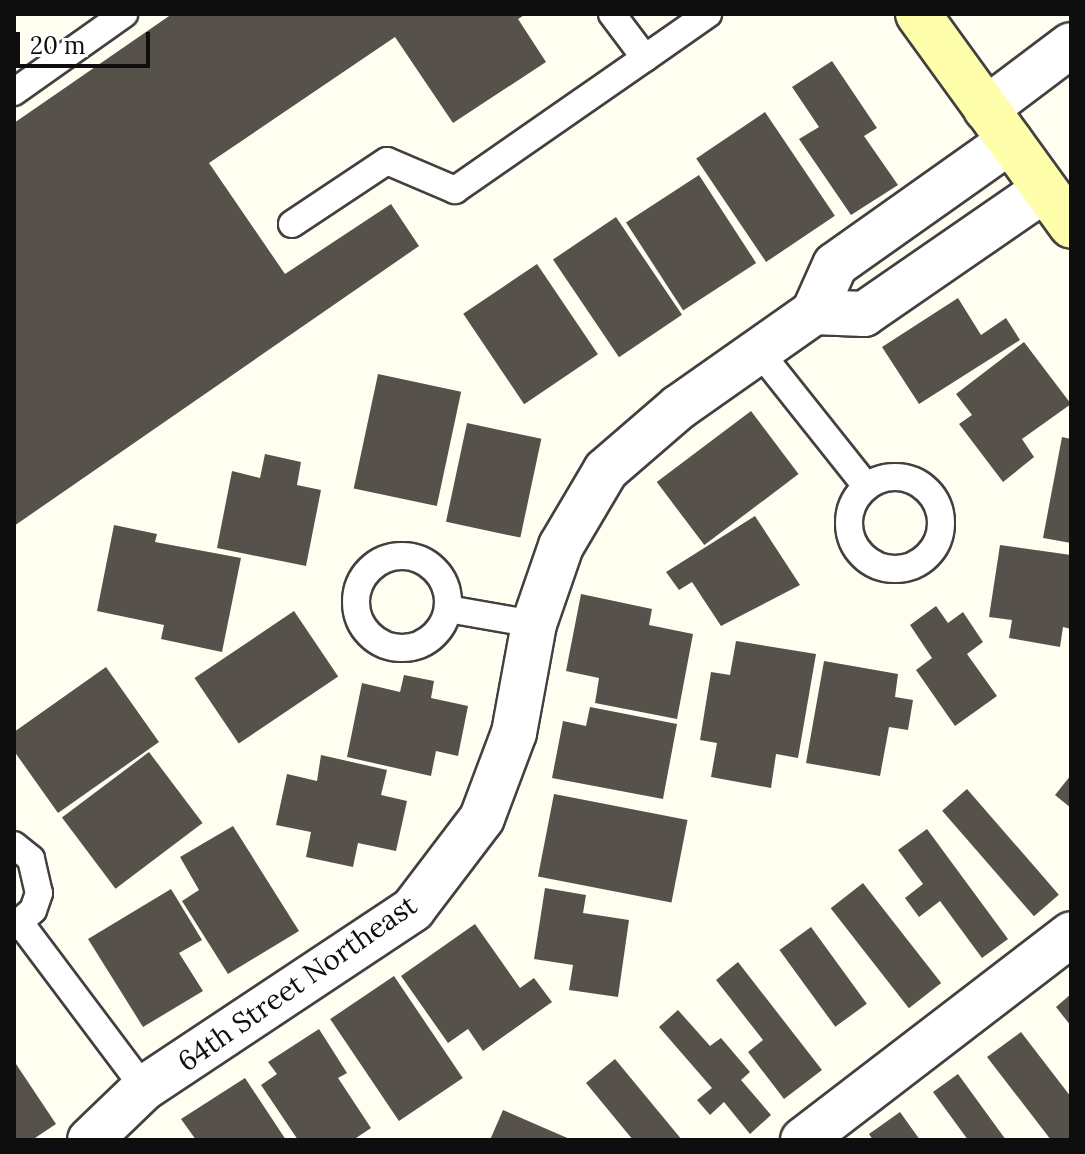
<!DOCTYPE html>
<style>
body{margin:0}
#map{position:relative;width:1085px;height:1154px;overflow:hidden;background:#fffef0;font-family:Lora,serif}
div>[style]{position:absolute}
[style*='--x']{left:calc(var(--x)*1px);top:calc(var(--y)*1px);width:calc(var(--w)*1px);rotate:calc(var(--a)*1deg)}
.building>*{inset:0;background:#57514b;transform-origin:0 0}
.roads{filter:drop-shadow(2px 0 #414141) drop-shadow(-2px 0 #414141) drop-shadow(0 2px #414141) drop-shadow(0 -2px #414141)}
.lane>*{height:26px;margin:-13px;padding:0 13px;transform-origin:13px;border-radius:13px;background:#fff}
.lane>.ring{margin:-13px;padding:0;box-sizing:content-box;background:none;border:26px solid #fff;border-radius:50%}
.street>*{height:44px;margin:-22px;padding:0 22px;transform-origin:22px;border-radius:22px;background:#fff}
.secondary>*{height:44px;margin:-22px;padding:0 22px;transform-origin:22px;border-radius:22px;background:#fefeab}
span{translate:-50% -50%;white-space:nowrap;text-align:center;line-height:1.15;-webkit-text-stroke:8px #fff;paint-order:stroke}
.street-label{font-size:28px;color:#0e0e0e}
.frame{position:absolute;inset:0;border:16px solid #0e0e0e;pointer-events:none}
.scale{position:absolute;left:16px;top:32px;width:134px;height:36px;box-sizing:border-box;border:4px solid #0e0e0e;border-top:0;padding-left:10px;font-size:24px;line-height:28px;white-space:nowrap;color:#0e0e0e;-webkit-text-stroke:6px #fff;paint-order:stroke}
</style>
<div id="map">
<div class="building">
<div style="clip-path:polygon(172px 14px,526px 14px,518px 19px,546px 62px,453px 123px,395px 37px,209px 163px,285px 274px,391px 204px,419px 246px,14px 526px,14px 123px)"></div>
<div style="clip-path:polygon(832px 61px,877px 128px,864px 136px,898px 185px,851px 215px,799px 139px,819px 127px,792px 87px)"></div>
<div style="left:765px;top:112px;width:125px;height:83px;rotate:56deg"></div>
<div style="left:699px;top:175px;width:105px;height:87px;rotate:57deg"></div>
<div style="left:616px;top:217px;width:118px;height:76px;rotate:56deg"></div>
<div style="left:537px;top:264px;width:109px;height:89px;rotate:56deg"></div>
<div style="clip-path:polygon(958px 298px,981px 335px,1006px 318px,1020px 340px,919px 404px,882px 347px)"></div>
<div style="clip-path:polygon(1024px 342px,1071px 404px,1022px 439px,1034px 457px,1003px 482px,959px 424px,972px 415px,956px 394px)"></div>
<div style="left:378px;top:374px;width:85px;height:117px;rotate:12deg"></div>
<div style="left:751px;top:411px;width:79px;height:118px;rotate:53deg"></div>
<div style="left:467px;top:423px;width:76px;height:101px;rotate:12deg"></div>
<div style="clip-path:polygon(1062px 437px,1071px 439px,1071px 543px,1043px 538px)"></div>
<div style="clip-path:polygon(265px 454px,301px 462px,297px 485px,321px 490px,306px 566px,217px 548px,232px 471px,260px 478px)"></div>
<div style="clip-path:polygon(755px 516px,800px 585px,721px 626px,692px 582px,679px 590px,666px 572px)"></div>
<div style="clip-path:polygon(114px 525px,157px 534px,155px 542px,241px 558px,222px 652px,161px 639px,164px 625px,97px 611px)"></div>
<div style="clip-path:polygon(1000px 545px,1071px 555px,1071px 629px,1063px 627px,1060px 647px,1009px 638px,1012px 620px,989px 617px)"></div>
<div style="clip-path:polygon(581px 594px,652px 609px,649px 625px,693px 634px,677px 719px,595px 703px,599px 678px,566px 671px)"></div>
<div style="clip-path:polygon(936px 606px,948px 623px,963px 612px,983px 642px,967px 654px,997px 696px,955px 726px,916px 670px,932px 658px,910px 625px)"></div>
<div style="left:294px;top:611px;width:79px;height:120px;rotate:56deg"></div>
<div style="clip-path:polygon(736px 641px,816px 654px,798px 758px,776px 754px,771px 788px,711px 777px,717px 743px,700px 740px,711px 672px,730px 675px)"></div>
<div style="clip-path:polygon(824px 661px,898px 674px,895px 697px,913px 700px,908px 730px,889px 727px,880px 776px,806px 763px)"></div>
<div style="clip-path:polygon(106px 667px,159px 742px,58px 813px,14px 751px,14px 732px)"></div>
<div style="clip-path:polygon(404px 675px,434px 681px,431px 698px,468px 706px,458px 756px,436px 751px,431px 776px,347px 757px,362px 683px,400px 692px)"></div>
<div style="clip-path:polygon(590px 707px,677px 724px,663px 799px,552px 778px,563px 721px,586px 726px)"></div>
<div style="left:149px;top:752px;width:89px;height:109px;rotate:53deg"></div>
<div style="clip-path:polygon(321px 755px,387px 770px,381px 795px,407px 801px,396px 851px,358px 843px,353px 867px,306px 857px,311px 832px,276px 825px,287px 774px,317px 781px)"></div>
<div style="clip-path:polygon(1071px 775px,1071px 808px,1055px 795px)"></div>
<div style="left:967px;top:789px;width:140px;height:33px;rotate:49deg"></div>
<div style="left:554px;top:794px;width:136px;height:84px;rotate:11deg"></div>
<div style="clip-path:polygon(233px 826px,299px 931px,228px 974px,182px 901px,199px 890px,180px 857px)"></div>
<div style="clip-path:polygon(927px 829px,1008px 939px,982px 958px,940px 901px,919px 917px,905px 898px,923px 884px,898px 850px)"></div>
<div style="left:863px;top:883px;width:127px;height:41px;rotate:52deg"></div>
<div style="clip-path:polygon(545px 888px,586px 895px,583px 913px,629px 920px,618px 997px,569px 990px,573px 965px,534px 959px)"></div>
<div style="clip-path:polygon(171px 889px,202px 940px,179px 953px,203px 991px,143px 1027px,88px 939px)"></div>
<div style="clip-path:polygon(475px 924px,520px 988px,534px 978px,552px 1002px,483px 1051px,468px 1029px,448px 1043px,401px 976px)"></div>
<div style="left:811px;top:927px;width:95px;height:39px;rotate:54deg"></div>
<div style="clip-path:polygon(738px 962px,822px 1070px,784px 1099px,748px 1052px,763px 1040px,716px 980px)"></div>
<div style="left:394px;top:976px;width:123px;height:77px;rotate:56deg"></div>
<div style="clip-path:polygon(1071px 994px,1071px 1026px,1056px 1007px)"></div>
<div style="clip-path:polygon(678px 1010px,710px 1046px,721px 1038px,750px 1072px,741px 1080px,771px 1115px,750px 1134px,724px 1102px,710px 1115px,697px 1100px,712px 1088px,659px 1027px)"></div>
<div style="clip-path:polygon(319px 1029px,347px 1073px,338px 1078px,371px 1128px,353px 1140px,298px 1140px,261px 1085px,277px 1074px,268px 1062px)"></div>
<div style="clip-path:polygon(1021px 1032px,1071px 1097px,1071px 1140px,1051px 1140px,987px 1057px)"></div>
<div style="clip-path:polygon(615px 1059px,682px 1140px,633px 1140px,586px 1083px)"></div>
<div style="clip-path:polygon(14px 1061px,56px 1124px,32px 1140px,14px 1140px)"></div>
<div style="clip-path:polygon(958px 1074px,1006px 1140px,968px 1140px,933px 1092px)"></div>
<div style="clip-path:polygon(245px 1078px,286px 1140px,196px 1140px,181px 1119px)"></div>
<div style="clip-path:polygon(503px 1110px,572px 1140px,490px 1140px)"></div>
<div style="clip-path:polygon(900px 1112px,920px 1140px,873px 1140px,869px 1134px)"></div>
</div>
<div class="roads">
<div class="lane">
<div style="--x:612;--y:14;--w:55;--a:53.1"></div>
<div style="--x:645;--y:58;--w:77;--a:-34.9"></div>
<div style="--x:14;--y:92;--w:135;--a:-35.3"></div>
<div style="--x:292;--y:224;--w:114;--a:-33.6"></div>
<div style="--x:387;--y:161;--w:74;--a:23.1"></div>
<div style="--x:455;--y:190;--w:231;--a:-34.8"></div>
<div style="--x:758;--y:350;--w:174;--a:51.5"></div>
<div class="ring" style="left:849px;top:477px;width:66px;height:66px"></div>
<div class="ring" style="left:356px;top:556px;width:66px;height:66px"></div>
<div style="--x:448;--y:609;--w:87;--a:9.9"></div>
<div style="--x:14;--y:845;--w:22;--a:39"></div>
<div style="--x:31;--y:859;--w:35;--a:77"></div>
<div style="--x:39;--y:893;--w:18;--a:109"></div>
<div style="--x:33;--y:910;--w:25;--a:138"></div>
<div style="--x:21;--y:924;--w:205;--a:53.1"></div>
</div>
<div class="street">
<div style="--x:986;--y:109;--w:106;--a:-37"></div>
<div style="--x:1010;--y:141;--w:214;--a:144.7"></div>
<div style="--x:835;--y:265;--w:51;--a:114.1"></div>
<div style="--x:814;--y:312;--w:50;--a:2.3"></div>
<div style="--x:864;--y:314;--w:219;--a:-34.6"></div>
<div style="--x:90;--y:1140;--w:75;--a:-43.9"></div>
<div style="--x:144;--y:1088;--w:323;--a:-33.6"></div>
<div style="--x:413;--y:909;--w:114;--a:-52.8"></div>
<div style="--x:482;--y:818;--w:91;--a:-69.4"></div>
<div style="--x:514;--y:733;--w:111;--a:-79.6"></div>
<div style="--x:534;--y:624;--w:83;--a:-70.9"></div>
<div style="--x:561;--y:546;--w:88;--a:-59.4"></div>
<div style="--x:606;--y:470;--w:96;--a:-40.8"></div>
<div style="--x:679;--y:407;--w:165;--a:-35.1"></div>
<div style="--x:803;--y:1140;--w:338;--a:-37.5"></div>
</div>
<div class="secondary">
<div style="--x:918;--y:14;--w:261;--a:54.1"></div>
</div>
</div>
<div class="street-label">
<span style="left:297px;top:983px;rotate:-35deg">64th Street Northeast</span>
</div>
<div class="frame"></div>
<div class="scale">20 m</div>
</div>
